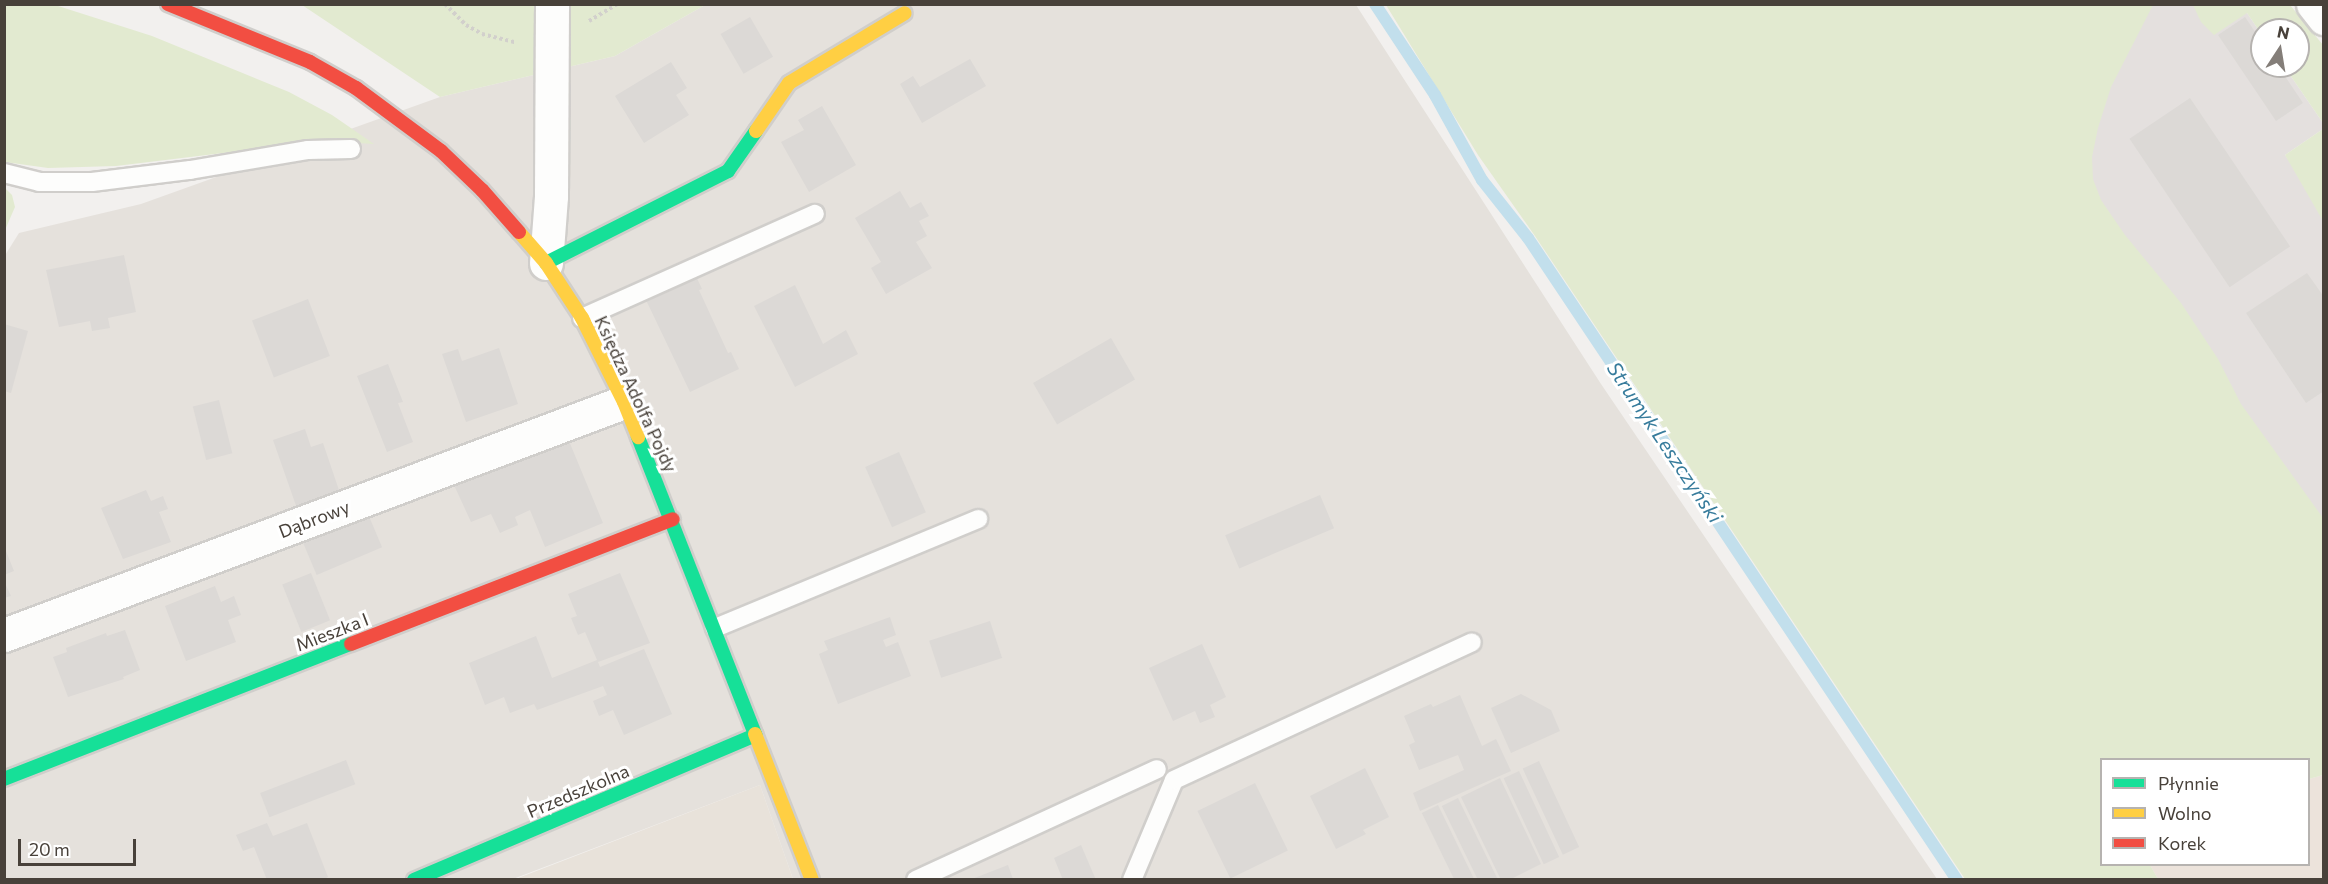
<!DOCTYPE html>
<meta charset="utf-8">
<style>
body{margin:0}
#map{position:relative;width:2328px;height:884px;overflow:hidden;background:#f2f0ee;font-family:Commissioner,sans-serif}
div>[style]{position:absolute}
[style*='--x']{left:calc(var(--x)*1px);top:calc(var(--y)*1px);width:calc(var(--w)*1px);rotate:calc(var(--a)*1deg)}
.residential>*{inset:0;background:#e5e1dc}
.commercial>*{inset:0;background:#ece3db}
.industrial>*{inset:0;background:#e4e0de}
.education>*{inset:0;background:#e8e2da}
.green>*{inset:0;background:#e2ead0}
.stream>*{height:12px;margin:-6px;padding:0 6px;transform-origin:6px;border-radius:6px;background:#c2dfec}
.building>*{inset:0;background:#dcd9d6;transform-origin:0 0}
.path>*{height:4px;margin-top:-2px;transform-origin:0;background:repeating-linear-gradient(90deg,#d2d0cc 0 3px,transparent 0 6px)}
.roads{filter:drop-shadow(2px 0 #d0cecb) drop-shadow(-2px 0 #d0cecb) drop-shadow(0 2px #d0cecb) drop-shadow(0 -2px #d0cecb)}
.lane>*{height:18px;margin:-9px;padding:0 9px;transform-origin:9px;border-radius:9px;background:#fdfdfc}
.street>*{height:33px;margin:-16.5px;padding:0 16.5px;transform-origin:16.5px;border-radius:16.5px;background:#fdfdfc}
.fast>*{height:14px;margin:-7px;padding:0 7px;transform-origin:7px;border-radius:7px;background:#16e098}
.slow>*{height:14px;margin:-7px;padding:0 7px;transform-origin:7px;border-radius:7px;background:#ffcf43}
.jam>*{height:14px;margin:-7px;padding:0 7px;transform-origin:7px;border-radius:7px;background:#f24e42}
span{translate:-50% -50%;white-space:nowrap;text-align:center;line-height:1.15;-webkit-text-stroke:6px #fff;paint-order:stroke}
.street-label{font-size:18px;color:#48413a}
.water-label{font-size:20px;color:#377c9c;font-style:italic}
.frame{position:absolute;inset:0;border:6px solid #48413a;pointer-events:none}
.legend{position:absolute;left:2100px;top:758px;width:210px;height:108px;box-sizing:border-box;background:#fff;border:2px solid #b6b3b0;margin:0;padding:8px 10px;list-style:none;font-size:18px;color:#48413a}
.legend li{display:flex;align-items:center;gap:12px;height:30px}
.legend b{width:30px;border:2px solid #b6b3b0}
.north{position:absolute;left:2250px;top:18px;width:60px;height:60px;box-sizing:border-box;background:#fff;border:2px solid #b6b3b0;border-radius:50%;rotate:12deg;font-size:16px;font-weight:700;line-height:24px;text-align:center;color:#48413a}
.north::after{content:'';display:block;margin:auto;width:21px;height:27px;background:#847e79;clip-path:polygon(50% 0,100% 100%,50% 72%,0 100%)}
.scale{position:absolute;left:18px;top:839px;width:118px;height:27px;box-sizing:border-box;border:3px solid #48413a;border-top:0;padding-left:8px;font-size:18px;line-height:21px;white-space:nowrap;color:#48413a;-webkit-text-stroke:4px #fff;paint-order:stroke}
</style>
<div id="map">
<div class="residential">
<div style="clip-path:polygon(705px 5px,1356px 5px,1601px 384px,1937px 879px,793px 879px,760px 785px,513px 879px,5px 879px,4px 257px,19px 233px,141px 204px,440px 97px,615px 56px)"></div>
</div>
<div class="commercial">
<div style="clip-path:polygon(2323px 775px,2323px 879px,2158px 879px,2150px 865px,2308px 864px,2309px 779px)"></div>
</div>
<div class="industrial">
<div style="clip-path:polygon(2141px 5px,2231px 5px,2247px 13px,2262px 35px,2262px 66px,2284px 66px,2323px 123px,2323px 129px,2285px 155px,2323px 208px,2323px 538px,2086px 199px,2080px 140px)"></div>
</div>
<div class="education">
<div style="clip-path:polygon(760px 785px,793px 879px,513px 880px)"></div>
</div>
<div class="green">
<div style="clip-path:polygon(5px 5px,55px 5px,152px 36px,289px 92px,332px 115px,374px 144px,341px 142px,290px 145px,116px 166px,48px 168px,5px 162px)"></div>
<div style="clip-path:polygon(302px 5px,705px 5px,615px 56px,440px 97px)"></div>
<div style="clip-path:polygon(1386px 5px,2153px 5px,2111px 87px,2098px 128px,2092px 157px,2093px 179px,2101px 200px,2125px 235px,2181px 303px,2218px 359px,2241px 404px,2323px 518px,2323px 775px,2309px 779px,2308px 760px,2102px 760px,2102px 864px,2150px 865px,2158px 879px,1965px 879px,1535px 236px,1478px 155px)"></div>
<div style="clip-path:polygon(2193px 5px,2290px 5px,2323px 45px,2323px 123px,2284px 66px,2298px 66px,2298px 30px,2262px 30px,2262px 35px,2247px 13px,2214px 35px,2201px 22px)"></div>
<div style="clip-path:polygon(2323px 129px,2323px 221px,2285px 155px)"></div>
<div style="clip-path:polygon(5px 188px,12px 195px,15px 207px,5px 230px)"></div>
</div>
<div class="stream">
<div style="--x:1375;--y:4;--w:109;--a:56.6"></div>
<div style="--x:1435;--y:95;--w:97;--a:61.1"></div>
<div style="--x:1482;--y:180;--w:74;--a:51.6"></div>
<div style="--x:1528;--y:238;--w:772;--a:56.25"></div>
</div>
<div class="building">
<div style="left:750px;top:17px;width:46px;height:34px;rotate:60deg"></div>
<div style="clip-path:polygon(2245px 17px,2262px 42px,2262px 66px,2278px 66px,2303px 103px,2276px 121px,2218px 35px)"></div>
<div style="clip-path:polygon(970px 59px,986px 86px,922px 123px,900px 84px,913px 76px,920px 87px)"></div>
<div style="clip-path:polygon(671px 62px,687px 88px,676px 95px,689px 115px,644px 143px,615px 96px)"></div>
<div style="left:2190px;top:98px;width:179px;height:73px;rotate:56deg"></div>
<div style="clip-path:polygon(822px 106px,856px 165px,809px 192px,781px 142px,804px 130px,798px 120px)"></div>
<div style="clip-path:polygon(900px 191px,910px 208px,921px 202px,929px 216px,919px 221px,927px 236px,916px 242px,932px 268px,886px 294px,871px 268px,881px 262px,855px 218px)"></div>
<div style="clip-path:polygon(124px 255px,136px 312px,108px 318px,110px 328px,92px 331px,90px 321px,59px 327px,46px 270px)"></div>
<div style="clip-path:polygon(2307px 273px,2324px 297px,2324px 391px,2306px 403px,2246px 313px)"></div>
<div style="clip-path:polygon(695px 274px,702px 289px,699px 290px,728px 353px,731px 352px,739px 369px,690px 392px,645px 298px)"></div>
<div style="clip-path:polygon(795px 285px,823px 344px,846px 330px,858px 354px,795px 387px,754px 306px)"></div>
<div style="left:308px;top:299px;width:61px;height:60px;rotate:69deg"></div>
<div style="clip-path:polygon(4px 324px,28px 331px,11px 393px,4px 391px)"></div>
<div style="left:1111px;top:338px;width:48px;height:90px;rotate:60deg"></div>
<div style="clip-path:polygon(499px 348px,518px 404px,466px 422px,442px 354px,458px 349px,462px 361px)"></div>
<div style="clip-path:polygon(388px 364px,403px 402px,398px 403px,413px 442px,387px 452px,357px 376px)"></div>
<div style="left:219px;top:400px;width:55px;height:27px;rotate:76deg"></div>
<div style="clip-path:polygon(305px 429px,311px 447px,323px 443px,343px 502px,300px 517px,273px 440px)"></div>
<div style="clip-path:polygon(569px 441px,603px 523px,545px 547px,530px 510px,515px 517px,518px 525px,500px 533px,491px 514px,471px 522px,454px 485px)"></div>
<div style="left:899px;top:452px;width:66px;height:37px;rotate:66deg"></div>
<div style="clip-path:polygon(146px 490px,151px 501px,163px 496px,168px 509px,159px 512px,171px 542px,123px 559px,101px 508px)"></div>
<div style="left:1320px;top:495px;width:36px;height:103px;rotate:67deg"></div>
<div style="left:368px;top:514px;width:36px;height:71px;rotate:67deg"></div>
<div style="clip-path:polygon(4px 546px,14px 571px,4px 575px)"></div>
<div style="left:311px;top:573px;width:51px;height:31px;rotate:68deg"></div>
<div style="clip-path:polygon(620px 573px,650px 643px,598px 662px,600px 667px,644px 649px,672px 714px,624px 735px,613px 710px,599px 716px,593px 701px,607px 695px,603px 686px,537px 710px,534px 704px,510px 713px,504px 697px,485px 705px,469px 663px,536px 636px,552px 678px,597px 660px,585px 632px,578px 635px,571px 618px,577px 616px,568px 594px)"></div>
<div style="clip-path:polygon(4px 581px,11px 596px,4px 598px)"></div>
<div style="clip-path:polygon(215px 586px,221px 602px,234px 596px,241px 615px,228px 620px,236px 642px,186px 661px,165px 606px)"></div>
<div style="clip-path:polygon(890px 617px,896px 635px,883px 640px,886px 647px,898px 642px,911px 676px,838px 704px,819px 654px,828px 650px,824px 641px)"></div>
<div style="left:990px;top:621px;width:39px;height:64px;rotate:72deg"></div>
<div style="clip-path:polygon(125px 630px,140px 670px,123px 677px,124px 679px,68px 697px,53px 657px,67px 652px,66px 648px,106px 633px,107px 636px)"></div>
<div style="clip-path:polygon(1202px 644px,1226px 697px,1210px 705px,1215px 717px,1200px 723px,1195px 711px,1173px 721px,1149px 668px)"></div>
<div style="clip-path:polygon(1521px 694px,1551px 710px,1560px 731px,1511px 753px,1491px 708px)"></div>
<div style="clip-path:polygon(1460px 695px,1482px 746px,1496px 739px,1511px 771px,1420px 811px,1413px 793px,1464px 770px,1458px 755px,1419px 770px,1409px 745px,1415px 742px,1404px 716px,1431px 704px,1433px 707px)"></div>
<div style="left:346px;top:760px;width:26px;height:92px;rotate:69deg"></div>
<div style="left:1539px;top:761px;width:95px;height:18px;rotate:65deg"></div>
<div style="clip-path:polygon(1365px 768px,1389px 817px,1363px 830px,1366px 834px,1336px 849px,1310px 796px)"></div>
<div style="left:1519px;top:771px;width:95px;height:17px;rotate:65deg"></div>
<div style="clip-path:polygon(1500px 778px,1541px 864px,1509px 880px,1501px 880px,1461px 797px)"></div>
<div style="left:1255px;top:783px;width:75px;height:64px;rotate:64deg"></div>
<div style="left:1458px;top:798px;width:91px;height:18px;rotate:64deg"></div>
<div style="left:1438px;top:805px;width:84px;height:18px;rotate:64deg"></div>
<div style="clip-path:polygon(267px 823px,273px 836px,307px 823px,328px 877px,322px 880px,267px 880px,254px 847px,243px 851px,236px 835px)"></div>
<div style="clip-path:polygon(1081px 845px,1096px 880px,1063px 880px,1054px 858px)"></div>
<div style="clip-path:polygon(1008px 865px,1013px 879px,972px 880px,972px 879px)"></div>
</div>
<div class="path">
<div style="--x:445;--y:4;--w:30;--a:45"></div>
<div style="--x:466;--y:25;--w:18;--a:29"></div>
<div style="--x:482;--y:34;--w:34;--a:14"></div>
<div style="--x:589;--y:21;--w:33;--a:-31"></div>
</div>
<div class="roads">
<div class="lane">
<div style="--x:4;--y:173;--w:36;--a:14"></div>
<div style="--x:39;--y:182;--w:53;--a:0"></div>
<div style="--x:92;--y:182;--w:99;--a:-7"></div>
<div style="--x:190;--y:170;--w:120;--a:-9.6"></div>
<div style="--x:308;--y:150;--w:43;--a:-1.3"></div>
<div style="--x:582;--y:318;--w:255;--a:-24.1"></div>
<div style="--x:715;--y:628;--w:285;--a:-22.5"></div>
<div style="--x:916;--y:880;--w:265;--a:-24.7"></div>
<div style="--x:1132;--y:880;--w:108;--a:-67.2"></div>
<div style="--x:1174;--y:780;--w:328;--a:-24.8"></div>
</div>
<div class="street">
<div style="--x:2313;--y:4;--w:18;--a:52"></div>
<div style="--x:546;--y:263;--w:67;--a:-85.7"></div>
<div style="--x:551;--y:196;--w:192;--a:-89.7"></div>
<div style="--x:4;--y:635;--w:662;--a:-20.6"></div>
</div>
<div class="fast">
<div style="--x:546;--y:263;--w:204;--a:-26.8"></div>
<div style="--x:728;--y:171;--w:49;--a:-55"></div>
<div style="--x:638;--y:437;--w:319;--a:68.5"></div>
<div style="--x:4;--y:779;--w:372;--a:-21.3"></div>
<div style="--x:414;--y:880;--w:371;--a:-23"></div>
</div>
<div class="slow">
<div style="--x:756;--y:131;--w:58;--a:-55.5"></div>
<div style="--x:789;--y:83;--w:135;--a:-31.1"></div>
<div style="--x:519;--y:232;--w:41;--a:48.9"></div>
<div style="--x:546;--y:263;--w:66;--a:56.8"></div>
<div style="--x:582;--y:318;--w:94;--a:63.4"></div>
<div style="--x:624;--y:402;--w:38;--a:68"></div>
<div style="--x:755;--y:734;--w:157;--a:68.7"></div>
</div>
<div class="jam">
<div style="--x:168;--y:4;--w:153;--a:22.2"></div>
<div style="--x:310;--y:62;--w:53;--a:29.5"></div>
<div style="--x:356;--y:88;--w:106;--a:36.5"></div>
<div style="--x:441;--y:151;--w:57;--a:43.6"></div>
<div style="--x:482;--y:190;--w:56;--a:48.6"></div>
<div style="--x:351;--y:644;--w:345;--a:-21.2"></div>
</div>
</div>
<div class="street-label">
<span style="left:636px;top:394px;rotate:65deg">Księdza Adolfa Pojdy</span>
<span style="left:314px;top:519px;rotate:-21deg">Dąbrowy</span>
<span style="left:332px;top:632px;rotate:-21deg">Mieszka I</span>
<span style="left:578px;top:791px;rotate:-23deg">Przedszkolna</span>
</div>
<div class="water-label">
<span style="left:1665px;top:442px;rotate:56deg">Strumyk Leszczyński</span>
</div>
<div class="frame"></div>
<ul class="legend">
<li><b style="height:8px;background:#16e098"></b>Płynnie</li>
<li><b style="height:8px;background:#ffcf43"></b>Wolno</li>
<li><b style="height:8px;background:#f24e42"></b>Korek</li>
</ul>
<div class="north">N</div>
<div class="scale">20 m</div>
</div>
